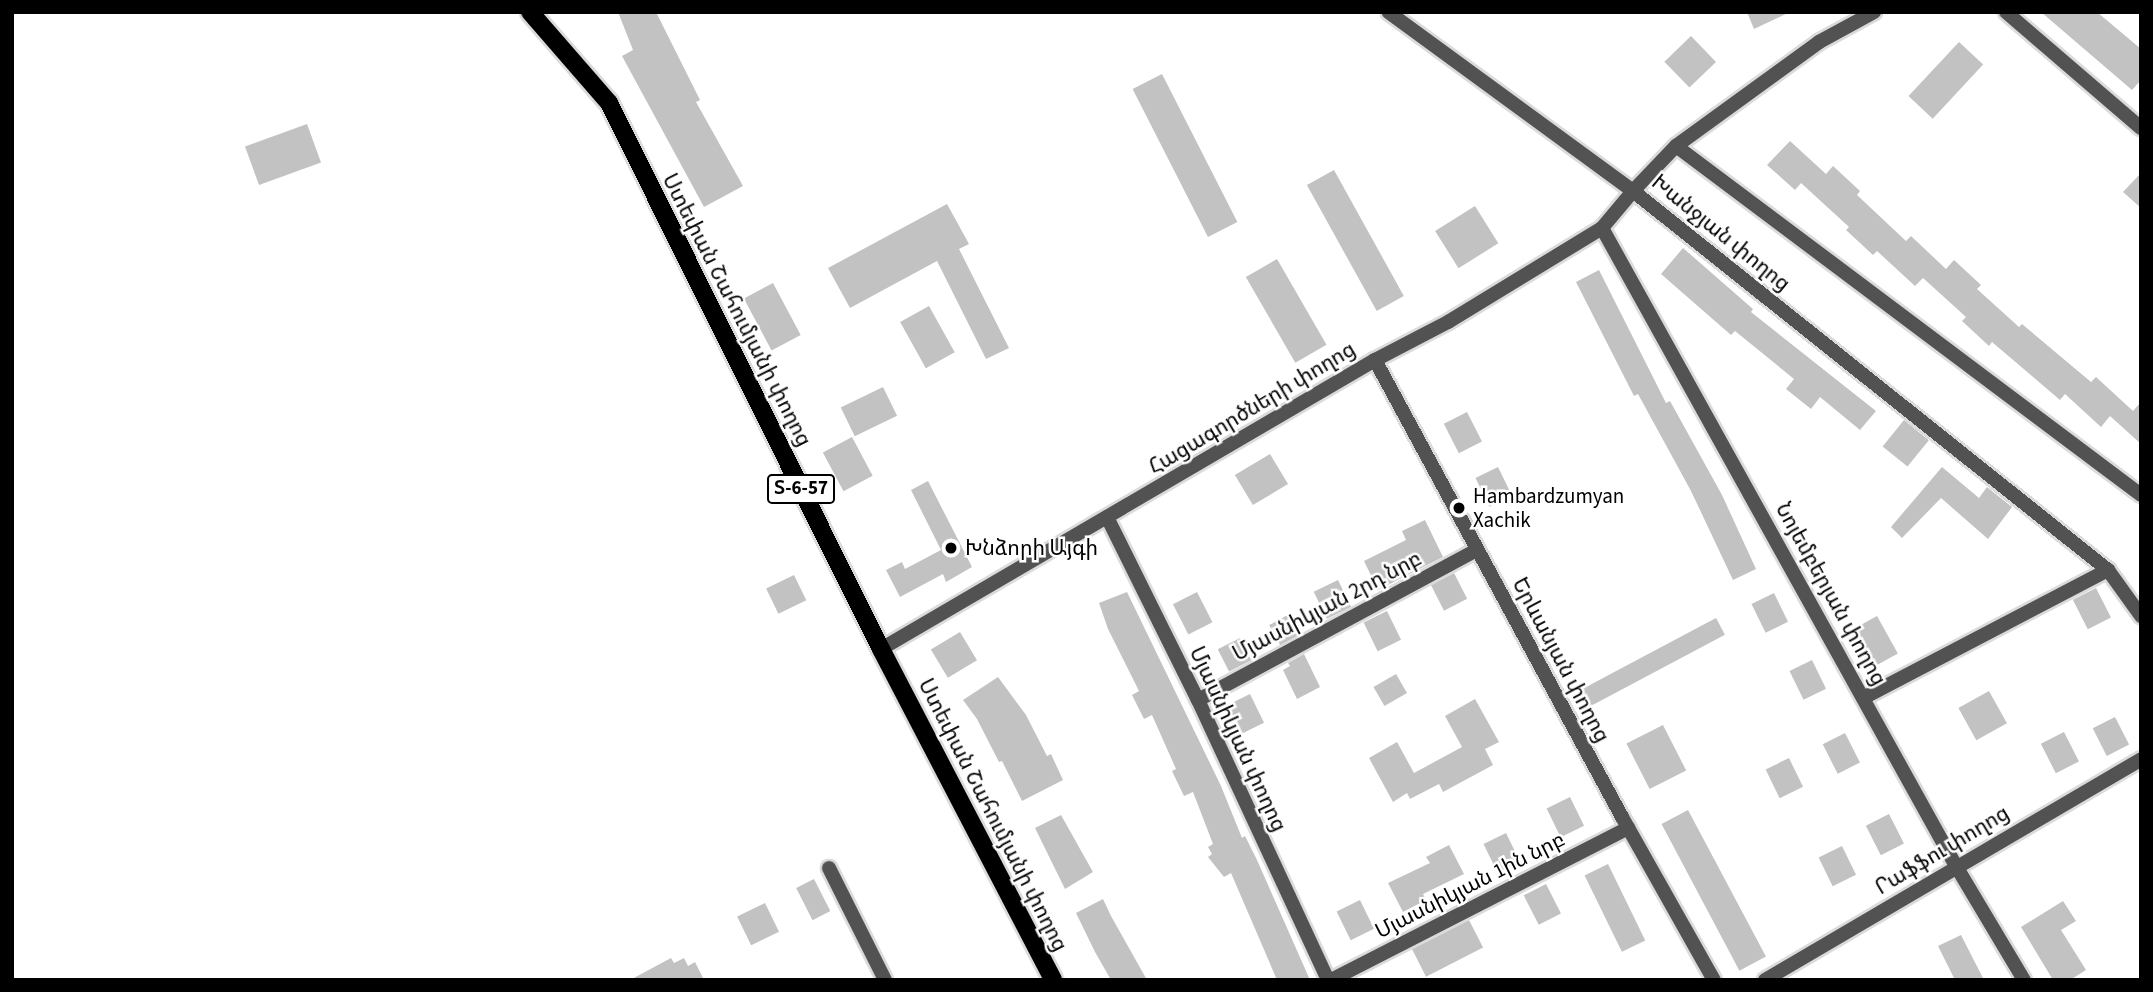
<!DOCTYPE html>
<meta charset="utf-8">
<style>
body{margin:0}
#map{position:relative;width:2153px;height:992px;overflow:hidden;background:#fff;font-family:"Source Sans 3","Noto Sans Armenian",sans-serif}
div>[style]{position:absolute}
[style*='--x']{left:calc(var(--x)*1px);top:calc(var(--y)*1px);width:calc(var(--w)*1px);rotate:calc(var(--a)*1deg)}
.building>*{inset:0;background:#c2c2c2;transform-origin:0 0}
.roads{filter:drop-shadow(2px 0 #dbdbdb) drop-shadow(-2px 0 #dbdbdb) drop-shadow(0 2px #dbdbdb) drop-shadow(0 -2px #dbdbdb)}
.minor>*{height:14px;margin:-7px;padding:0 7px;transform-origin:7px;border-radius:7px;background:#525252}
.tertiary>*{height:14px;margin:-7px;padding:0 7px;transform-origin:7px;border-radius:7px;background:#525252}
.primary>*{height:18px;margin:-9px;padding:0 9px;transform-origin:9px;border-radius:9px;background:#000}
.dots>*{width:19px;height:19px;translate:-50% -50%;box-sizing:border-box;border:4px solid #fff;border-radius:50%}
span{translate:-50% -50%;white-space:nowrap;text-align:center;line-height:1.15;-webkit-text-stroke:5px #fff;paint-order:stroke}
.shield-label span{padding:2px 5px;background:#fff;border:2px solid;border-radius:5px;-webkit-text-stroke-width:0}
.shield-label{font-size:19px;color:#000;font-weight:700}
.street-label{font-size:21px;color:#000}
.poi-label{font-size:21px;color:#000}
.left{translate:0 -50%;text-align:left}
.frame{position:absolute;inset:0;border:14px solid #000;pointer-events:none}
</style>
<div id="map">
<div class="building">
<div style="clip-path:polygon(618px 12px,656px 12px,700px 100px,696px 102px,743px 186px,704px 207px,622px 56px,633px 50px)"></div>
<div style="clip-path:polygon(1747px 12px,1790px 12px,1754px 29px)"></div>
<div style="clip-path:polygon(2041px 12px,2097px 12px,2141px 49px,2141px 80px,2132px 90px)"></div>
<div style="left:1691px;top:36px;width:36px;height:37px;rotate:46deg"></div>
<div style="left:1959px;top:42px;width:33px;height:74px;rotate:43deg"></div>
<div style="left:1162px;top:74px;width:166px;height:33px;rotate:63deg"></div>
<div style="left:307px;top:124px;width:41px;height:66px;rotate:70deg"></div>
<div style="clip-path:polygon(1790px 141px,1826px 174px,1833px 166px,1860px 191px,1857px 195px,1906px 241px,1911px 236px,1946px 269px,1954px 260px,1981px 285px,1977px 289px,2019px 327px,2022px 324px,2091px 382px,2096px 377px,2133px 411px,2141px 402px,2141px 444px,2110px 416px,2101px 427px,2065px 394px,2060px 400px,1992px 342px,1989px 346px,1962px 321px,1966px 317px,1923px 278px,1915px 286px,1877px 251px,1873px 255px,1846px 230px,1849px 227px,1801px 183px,1795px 190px,1767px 165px)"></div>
<div style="left:1334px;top:170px;width:144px;height:31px;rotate:61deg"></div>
<div style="clip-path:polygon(2141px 173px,2141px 208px,2123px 192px)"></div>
<div style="clip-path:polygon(947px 204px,969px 244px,959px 249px,1009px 348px,986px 359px,937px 261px,850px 308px,828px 268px)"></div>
<div style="left:1475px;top:206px;width:44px;height:47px;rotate:58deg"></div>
<div style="clip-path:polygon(1683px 248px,1753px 309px,1751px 312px,1876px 411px,1860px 430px,1820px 397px,1811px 409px,1786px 389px,1794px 379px,1735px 331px,1731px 335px,1661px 274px)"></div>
<div style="left:1277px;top:259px;width:99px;height:36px;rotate:60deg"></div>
<div style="clip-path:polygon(1599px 270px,1666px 403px,1670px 401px,1722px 495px,1756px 569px,1733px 580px,1691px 491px,1638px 394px,1634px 396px,1576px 282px)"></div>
<div style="left:773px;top:283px;width:59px;height:33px;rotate:62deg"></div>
<div style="left:929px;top:306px;width:53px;height:33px;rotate:61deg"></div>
<div style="left:883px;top:387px;width:32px;height:47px;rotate:64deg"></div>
<div style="left:1467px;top:412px;width:33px;height:26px;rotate:63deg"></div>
<div style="left:1904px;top:420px;width:32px;height:34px;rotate:39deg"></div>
<div style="left:852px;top:437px;width:44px;height:33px;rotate:62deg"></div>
<div style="left:1270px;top:454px;width:35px;height:41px;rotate:59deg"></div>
<div style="left:1498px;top:467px;width:32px;height:25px;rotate:64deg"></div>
<div style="clip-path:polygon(1942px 467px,1979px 498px,1987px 487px,2012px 507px,1988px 539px,1941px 498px,1902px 538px,1891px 527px)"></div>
<div style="clip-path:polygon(928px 481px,972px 567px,946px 582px,943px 574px,900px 597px,886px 570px,902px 562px,905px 569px,941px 550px,911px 490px)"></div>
<div style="clip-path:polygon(1425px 520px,1443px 557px,1378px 590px,1364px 561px,1406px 540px,1402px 531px)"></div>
<div style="left:1454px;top:573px;width:29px;height:26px;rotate:63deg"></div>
<div style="left:794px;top:575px;width:28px;height:31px;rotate:64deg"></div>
<div style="left:1338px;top:580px;width:30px;height:27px;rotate:64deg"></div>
<div style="left:2096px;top:588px;width:33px;height:26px;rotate:63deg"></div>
<div style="clip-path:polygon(1127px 592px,1221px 786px,1242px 838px,1245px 836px,1257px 860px,1310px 980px,1277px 980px,1231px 873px,1224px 877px,1208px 857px,1212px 854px,1208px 847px,1213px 844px,1193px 792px,1184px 796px,1172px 771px,1176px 769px,1152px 715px,1144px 719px,1132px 695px,1139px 691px,1108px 629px,1099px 603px)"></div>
<div style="left:1197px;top:592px;width:34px;height:27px;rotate:63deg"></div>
<div style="left:1774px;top:593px;width:32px;height:25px;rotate:64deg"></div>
<div style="left:1387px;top:611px;width:32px;height:26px;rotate:64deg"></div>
<div style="left:1291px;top:613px;width:23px;height:25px;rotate:61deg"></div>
<div style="left:1877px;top:616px;width:43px;height:32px;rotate:61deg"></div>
<div style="left:1716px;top:618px;width:19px;height:153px;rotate:62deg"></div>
<div style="left:960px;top:632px;width:33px;height:34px;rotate:59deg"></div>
<div style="left:1240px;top:638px;width:25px;height:25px;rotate:63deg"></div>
<div style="clip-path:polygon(1304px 654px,1320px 687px,1297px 699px,1283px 670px,1290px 666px,1288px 663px)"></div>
<div style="left:1812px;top:660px;width:32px;height:25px;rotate:64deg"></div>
<div style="left:1396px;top:674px;width:22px;height:26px;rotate:60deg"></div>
<div style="clip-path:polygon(998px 677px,1026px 715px,1047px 756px,1051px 754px,1063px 780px,1022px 801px,1002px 761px,999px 762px,977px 719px,963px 700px)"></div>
<div style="left:1989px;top:691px;width:37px;height:35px;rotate:61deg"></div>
<div style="left:1250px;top:694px;width:32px;height:25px;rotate:64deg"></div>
<div style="clip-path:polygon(1475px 699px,1499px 742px,1485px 749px,1493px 765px,1443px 792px,1439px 784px,1410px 799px,1407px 793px,1393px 802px,1369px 758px,1397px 742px,1414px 773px,1462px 747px,1445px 716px)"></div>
<div style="left:2115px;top:717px;width:31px;height:25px;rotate:63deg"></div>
<div style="left:1663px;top:725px;width:51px;height:41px;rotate:63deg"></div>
<div style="left:2064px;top:732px;width:33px;height:26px;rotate:63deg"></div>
<div style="left:1845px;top:733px;width:33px;height:25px;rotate:63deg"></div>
<div style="left:1789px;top:758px;width:32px;height:26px;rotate:64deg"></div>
<div style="left:1570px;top:797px;width:32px;height:26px;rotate:64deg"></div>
<div style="left:1688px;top:810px;width:166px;height:30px;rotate:62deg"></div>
<div style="left:1889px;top:814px;width:33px;height:26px;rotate:63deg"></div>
<div style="clip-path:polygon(1061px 815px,1093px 872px,1065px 889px,1035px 828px)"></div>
<div style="left:1506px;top:833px;width:32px;height:25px;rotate:64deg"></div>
<div style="clip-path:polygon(1449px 845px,1464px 874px,1423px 894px,1426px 900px,1403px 912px,1388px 883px,1430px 863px,1426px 857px)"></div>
<div style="left:1842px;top:846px;width:32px;height:26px;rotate:64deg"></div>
<div style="left:1608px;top:864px;width:85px;height:26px;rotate:64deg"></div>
<div style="left:814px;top:879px;width:36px;height:20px;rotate:63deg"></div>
<div style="left:1546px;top:884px;width:33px;height:25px;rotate:63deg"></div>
<div style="clip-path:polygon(1103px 899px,1111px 916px,1147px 980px,1111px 980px,1095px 952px,1076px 913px)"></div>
<div style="left:1360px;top:900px;width:32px;height:26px;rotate:64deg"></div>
<div style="clip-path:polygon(2063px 901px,2076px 921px,2061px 930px,2086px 970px,2070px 980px,2053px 980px,2021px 927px)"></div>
<div style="left:765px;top:903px;width:32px;height:31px;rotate:64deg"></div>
<div style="left:1469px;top:920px;width:31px;height:64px;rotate:63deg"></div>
<div style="clip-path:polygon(1961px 935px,1984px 980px,1955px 980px,1938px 946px)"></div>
<div style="clip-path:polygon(671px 958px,674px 963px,684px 958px,688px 966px,695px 962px,704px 980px,630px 980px)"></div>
</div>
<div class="roads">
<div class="minor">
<div style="--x:2006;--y:12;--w:178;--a:40.7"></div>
<div style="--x:1676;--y:146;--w:177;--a:-36"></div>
<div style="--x:1819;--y:42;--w:63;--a:-28.6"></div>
<div style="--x:1602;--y:228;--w:730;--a:60.98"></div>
<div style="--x:1956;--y:866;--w:133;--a:59.2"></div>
<div style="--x:1375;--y:360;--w:519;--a:61.61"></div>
<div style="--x:1622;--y:817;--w:187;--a:60.6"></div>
<div style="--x:1107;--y:517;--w:204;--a:63.6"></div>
<div style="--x:1198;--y:700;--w:309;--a:65.1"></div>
<div style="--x:881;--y:649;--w:572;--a:-30.33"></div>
<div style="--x:1375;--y:360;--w:82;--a:-27.5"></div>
<div style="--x:1448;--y:322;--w:180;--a:-31.4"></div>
<div style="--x:1602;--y:228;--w:48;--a:-50"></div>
<div style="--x:1633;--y:191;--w:303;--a:-143.8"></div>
<div style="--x:1865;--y:697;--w:274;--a:-27.6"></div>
<div style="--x:1198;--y:700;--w:316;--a:-28.3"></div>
<div style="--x:829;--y:868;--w:125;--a:63.4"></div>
<div style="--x:1331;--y:980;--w:334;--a:-27.1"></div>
<div style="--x:1765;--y:980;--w:436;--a:-30.4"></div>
</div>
<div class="tertiary">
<div style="--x:2141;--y:495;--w:581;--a:-143.11"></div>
<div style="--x:1676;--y:146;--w:62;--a:133.7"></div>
<div style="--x:1633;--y:191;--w:608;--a:38.59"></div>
<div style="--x:2108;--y:570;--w:57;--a:54.3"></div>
</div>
<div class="primary">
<div style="--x:530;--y:12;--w:121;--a:49"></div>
<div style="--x:609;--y:103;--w:610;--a:63.52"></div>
<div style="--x:881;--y:649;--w:373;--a:62.5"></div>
</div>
</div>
<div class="dots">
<div style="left:1459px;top:508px;background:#000"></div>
<div style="left:951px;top:548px;background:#000"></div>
</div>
<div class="shield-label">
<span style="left:801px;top:489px">Տ-6-57</span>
</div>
<div class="street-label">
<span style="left:1721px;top:233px;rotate:39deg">Խանջյան փողոց</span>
<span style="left:737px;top:310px;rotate:63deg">Ստեփան Շահումյանի փողոց</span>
<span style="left:1252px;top:408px;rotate:-31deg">Հացագործների փողոց</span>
<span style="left:1831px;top:594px;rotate:61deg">Նոյեմբերյան փողոց</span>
<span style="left:1327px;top:606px;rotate:-28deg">Մյասնիկյան 2րդ նրբ</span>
<span style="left:1561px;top:660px;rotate:62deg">Երևանյան փողոց</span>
<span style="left:1238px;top:739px;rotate:65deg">Մյասնիկյան փողոց</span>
<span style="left:993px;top:815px;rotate:63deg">Ստեփան Շահումյանի փողոց</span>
<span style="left:1942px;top:850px;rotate:-31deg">Րաֆֆու փողոց</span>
<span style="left:1470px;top:885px;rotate:-27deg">Մյասնիկյան 1ին նրբ</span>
</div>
<div class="poi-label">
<span class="left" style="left:1473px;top:508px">Hambardzumyan<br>Xachik</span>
<span class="left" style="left:965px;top:548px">Խնձորի Այգի</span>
</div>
<div class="frame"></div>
</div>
